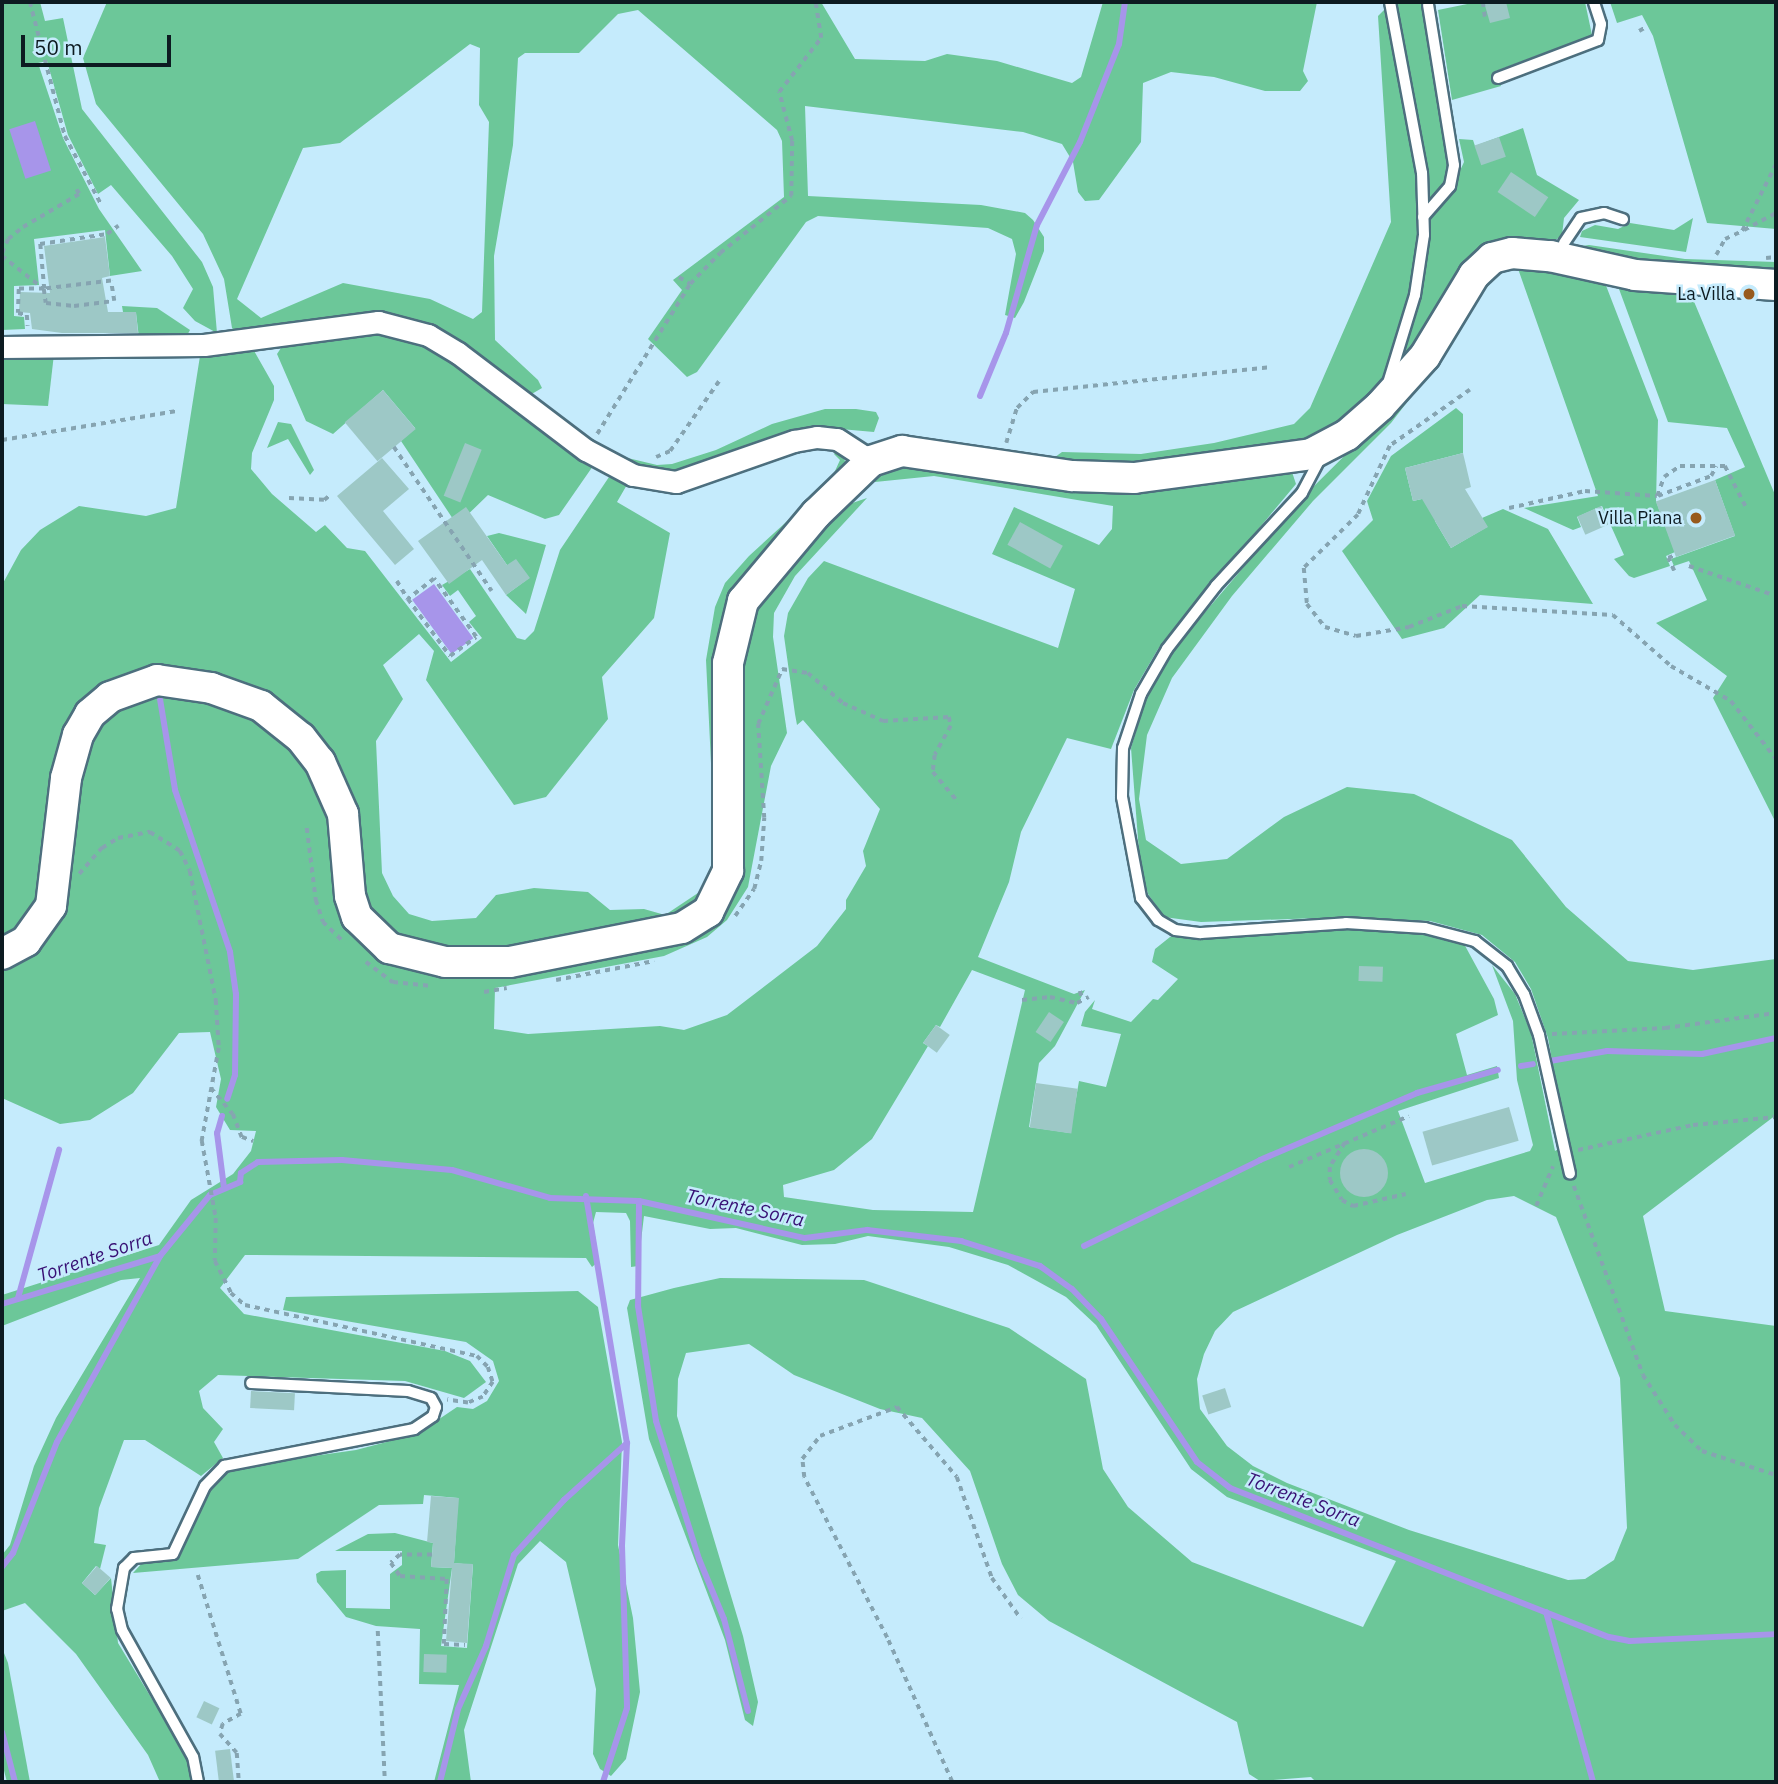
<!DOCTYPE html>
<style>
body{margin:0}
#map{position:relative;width:1778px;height:1784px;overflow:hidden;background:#c5ebfc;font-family:"IBM Plex Sans",sans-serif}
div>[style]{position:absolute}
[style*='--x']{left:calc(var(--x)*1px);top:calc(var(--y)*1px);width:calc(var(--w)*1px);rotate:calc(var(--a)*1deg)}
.green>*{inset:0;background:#6cc799}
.water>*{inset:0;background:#a795ea;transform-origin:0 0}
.stream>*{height:6px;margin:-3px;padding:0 3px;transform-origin:3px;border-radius:3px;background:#a795ea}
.building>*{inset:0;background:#9dc8c6;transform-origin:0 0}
.round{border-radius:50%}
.path>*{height:3.5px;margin-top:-1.75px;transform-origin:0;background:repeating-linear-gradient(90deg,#86a4b1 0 5px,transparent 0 10px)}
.roads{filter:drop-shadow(2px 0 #4d6f7e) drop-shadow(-2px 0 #4d6f7e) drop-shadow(0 2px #4d6f7e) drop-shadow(0 -2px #4d6f7e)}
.lane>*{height:10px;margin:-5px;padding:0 5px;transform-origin:5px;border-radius:5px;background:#fff}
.street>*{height:21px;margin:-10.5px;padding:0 10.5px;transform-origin:10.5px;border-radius:10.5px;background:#fff}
.secondary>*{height:30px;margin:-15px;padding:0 15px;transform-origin:15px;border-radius:15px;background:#fff}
.dots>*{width:19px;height:19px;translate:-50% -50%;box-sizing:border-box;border:4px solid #c5ebfc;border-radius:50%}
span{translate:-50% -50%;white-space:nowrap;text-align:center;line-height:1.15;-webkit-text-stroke:5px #c5ebfc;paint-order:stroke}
.poi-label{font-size:18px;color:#0d1b21}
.right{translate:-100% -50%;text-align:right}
.water-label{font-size:19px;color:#370f74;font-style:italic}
.frame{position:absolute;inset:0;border:4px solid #0d1b21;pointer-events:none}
.scale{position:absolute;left:21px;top:35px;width:150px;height:32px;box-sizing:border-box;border:4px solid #0d1b21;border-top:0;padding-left:9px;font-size:21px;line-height:24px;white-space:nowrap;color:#0d1b21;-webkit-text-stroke:5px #c5ebfc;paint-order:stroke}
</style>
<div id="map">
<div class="green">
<div style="clip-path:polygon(3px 2px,40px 2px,45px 21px,63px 18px,82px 109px,202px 262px,213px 287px,217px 333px,195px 321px,183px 308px,193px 289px,172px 256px,111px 185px,98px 194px,68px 135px,47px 61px,38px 63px,63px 138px,99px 209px,142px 271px,110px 276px,105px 230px,34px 239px,39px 285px,14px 286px,14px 316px,24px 317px,25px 329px,2px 330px)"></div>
<div style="clip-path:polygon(evenodd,107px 2px,821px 2px,855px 59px,925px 61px,947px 54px,997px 61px,1072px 83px,1081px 77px,1103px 2px,1317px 2px,1303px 71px,1308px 81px,1300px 91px,1265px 91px,1214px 77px,1171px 72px,1143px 83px,1141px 142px,1099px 200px,1085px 201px,1078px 192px,1073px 162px,1062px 144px,1023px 132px,805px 106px,808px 196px,981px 205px,1025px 213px,1033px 220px,1044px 237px,1044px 251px,1024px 302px,1015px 318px,1005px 315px,1016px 254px,1012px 239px,988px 228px,818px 216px,806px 222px,697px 372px,687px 377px,648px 339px,682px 290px,673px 280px,784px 197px,782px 141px,777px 130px,638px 10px,618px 14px,579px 53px,525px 53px,518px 58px,513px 145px,494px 256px,495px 340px,538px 380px,542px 388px,530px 395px,457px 343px,380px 314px,236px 332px,232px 328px,224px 279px,203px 234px,96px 104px,83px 58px,107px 2px,470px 44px,480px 48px,479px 105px,489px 122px,482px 312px,473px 319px,430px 299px,343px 283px,261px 318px,237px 299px,303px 148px,340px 143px,470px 44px)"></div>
<div style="clip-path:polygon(1392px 2px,1422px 4px,1451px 163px,1448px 184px,1439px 198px,1446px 201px,1464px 162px,1459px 139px,1473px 140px,1475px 146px,1523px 128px,1537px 175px,1579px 200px,1564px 218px,1562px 235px,1547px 247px,1513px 245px,1342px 427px,1306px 442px,1138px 467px,1051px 460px,1062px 452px,1141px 454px,1214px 443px,1294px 424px,1310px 408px,1391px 222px,1378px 16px)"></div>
<div style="clip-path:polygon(1477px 2px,1585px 2px,1592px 35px,1496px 71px,1501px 86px,1452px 100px,1438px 10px)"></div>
<div style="clip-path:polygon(1610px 2px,1776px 2px,1776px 229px,1707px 223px,1653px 36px,1642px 15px,1617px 23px)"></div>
<div style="clip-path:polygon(1693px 218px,1686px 252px,1580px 237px,1582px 231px,1595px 225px,1618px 229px,1630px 223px,1674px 230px)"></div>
<div style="clip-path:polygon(1589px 245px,1685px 259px,1776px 262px,1776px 274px,1687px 271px,1567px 248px)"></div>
<div style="clip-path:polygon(1516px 263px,1605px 283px,1658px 420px,1656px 501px,1675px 552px,1666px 556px,1670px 566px,1634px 578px,1629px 576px,1614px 559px,1624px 555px,1602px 506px,1577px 517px,1581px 527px,1573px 530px,1524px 508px,1598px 496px)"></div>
<div style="clip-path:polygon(1624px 284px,1690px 292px,1776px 497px,1776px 823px,1713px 698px,1727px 676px,1656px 623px,1707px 600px,1689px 561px,1674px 566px,1671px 559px,1735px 536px,1715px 480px,1745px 467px,1727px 428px,1668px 422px,1619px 289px)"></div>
<div style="clip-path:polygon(122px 306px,157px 308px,190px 330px,185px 339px,139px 338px,136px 313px,123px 312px)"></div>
<div style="clip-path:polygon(369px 330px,421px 341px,457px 363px,593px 466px,559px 515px,545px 519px,488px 495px,457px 525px,401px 441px,415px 428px,383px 390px,333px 434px,306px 421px,277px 354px,285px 342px)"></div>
<div style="clip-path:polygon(253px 349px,274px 386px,274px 400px,252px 453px,251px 469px,272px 494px,316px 532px,325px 525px,347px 548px,365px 551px,451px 662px,482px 638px,469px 622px,476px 616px,458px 590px,450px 596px,442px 585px,470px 569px,517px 638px,525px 640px,534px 631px,560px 550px,609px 477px,628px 483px,617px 502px,670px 533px,654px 618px,602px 677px,608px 719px,546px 797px,514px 805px,426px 680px,434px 651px,419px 634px,383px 665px,403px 699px,376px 741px,382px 873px,393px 896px,409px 914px,432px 921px,476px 918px,496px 895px,534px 888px,588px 892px,610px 910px,644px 909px,665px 915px,707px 887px,715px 846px,706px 660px,715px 607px,725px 583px,749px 556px,830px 482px,840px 460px,834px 454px,838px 449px,842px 454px,847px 466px,844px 474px,761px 561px,736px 596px,725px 628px,718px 661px,724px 844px,721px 871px,704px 902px,660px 926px,508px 953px,444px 954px,414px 949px,392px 940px,365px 912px,344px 787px,308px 733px,267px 700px,185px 672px,159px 669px,130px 675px,105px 687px,65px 729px,57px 751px,41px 898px,21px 933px,2px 944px,2px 585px,21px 550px,40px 530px,79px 506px,146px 516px,176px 508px,200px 356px)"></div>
<div style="clip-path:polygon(54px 354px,48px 406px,2px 404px,2px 357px)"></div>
<div style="clip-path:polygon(evenodd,1435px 366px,1391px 423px,1313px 501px,1232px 596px,1172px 678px,1147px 735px,1139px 799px,1146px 840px,1181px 864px,1227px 859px,1284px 817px,1347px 787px,1414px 794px,1512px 840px,1566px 907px,1628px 961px,1693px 970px,1776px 959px,1776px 1115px,1643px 1216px,1665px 1311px,1776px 1326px,1776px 1782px,1316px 1782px,1311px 1777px,1260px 1781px,1249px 1774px,1237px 1722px,1049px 1621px,1018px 1595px,1002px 1564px,970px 1471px,922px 1418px,880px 1409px,794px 1375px,749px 1344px,686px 1353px,678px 1379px,677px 1416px,743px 1636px,758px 1702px,753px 1726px,745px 1720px,725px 1640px,649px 1439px,627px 1308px,630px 1300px,674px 1288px,720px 1278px,864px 1280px,1009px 1328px,1086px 1379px,1103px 1469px,1128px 1507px,1192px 1562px,1363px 1627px,1396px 1561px,1227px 1497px,1191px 1469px,1096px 1325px,1066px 1297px,1008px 1265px,949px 1247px,868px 1236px,835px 1244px,802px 1245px,736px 1228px,710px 1229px,644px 1216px,638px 1266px,631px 1267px,630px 1221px,626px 1213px,596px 1212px,593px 1223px,599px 1261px,592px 1267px,586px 1258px,245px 1255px,220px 1288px,244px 1314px,445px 1351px,470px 1361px,486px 1382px,464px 1398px,405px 1381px,218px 1375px,199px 1391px,203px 1408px,223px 1429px,214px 1442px,223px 1458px,201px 1476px,145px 1440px,124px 1440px,99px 1508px,94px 1543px,106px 1545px,100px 1569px,96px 1566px,82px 1583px,95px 1595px,111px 1578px,118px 1643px,189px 1760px,193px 1782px,160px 1782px,148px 1755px,76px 1654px,25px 1603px,2px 1611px,2px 1555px,10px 1545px,34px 1466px,56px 1418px,140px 1278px,121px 1280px,2px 1326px,2px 1295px,159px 1245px,191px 1200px,233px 1174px,251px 1151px,256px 1131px,230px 1130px,216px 1107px,221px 1079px,210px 1032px,179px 1033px,133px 1093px,90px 1120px,60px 1124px,2px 1098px,2px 964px,33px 947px,89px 738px,115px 705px,172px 689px,276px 725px,324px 790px,347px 925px,384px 959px,414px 969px,713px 919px,739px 671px,750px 607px,829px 511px,867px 498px,795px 576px,774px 613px,773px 637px,787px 733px,771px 766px,748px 887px,727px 920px,707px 937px,664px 956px,495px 988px,494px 1029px,528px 1034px,660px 1026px,684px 1030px,727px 1015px,817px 946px,846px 909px,846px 900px,866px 866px,863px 851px,880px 809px,803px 720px,797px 725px,795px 714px,784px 636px,788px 613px,808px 578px,824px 561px,1058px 648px,1075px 589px,992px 554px,1014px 507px,1099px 545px,1112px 529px,1113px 506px,934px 476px,875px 482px,870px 478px,894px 463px,1140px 491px,1292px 472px,1296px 484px,1158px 649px,1134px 690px,1111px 749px,1067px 738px,1021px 832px,1009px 882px,978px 957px,1074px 994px,1085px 990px,1055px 1046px,1039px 1063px,1029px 1127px,1070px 1133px,1079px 1081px,1106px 1087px,1121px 1034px,1081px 1026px,1085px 1012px,1095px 1000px,1092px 1009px,1131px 1022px,1153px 999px,1158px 1000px,1178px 979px,1152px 962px,1155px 949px,1170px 937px,1345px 928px,1424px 932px,1463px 942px,1494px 999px,1498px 1015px,1456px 1034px,1467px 1075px,1497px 1066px,1499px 1078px,1398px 1111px,1425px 1183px,1530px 1151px,1533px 1145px,1517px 1080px,1513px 1021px,1492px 965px,1515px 994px,1531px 1033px,1555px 1151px,1567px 1144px,1548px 1038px,1531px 989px,1515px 962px,1482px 935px,1430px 921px,1349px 917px,1201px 922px,1164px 917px,1148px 894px,1140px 865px,1131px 748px,1147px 696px,1171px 652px,1307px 493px,1435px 366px,972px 970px,1025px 990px,973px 1212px,873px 1210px,784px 1197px,783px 1185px,834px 1170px,872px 1139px,928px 1046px,923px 1043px,936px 1025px,940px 1027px,972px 970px,1435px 366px,1514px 1196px,1556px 1217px,1620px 1378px,1627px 1528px,1614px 1560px,1585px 1579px,1568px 1580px,1409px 1530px,1287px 1483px,1253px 1466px,1227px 1446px,1200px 1409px,1197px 1379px,1204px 1354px,1215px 1331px,1233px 1312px,1397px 1235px,1487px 1200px,1514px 1196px)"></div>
<div style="clip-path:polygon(1456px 408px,1463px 414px,1463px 453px,1405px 468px,1413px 501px,1435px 496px,1435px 521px,1451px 548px,1487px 527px,1482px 518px,1503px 509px,1548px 529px,1593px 604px,1480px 595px,1444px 628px,1402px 639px,1342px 551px,1373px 520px,1367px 501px,1391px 456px)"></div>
<div style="clip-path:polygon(825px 409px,856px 409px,876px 412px,879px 418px,874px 432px,818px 427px,688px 471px,649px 472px,611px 454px,657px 465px,672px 464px,716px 450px,772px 424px)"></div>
<div style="clip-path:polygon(278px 422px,291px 424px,314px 470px,310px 475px,288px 439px,267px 448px)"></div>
<div style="clip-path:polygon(499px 533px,546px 545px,526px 614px,506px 595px,529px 578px,507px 565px,487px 536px)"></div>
<div style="clip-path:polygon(578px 1291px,598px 1307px,622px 1442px,618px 1545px,633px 1618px,640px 1692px,626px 1759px,611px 1776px,600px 1769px,593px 1754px,596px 1689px,566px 1562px,540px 1541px,518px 1564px,464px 1730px,471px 1782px,434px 1782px,459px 1685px,419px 1684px,420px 1629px,376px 1626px,346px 1617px,317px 1582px,316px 1574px,321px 1571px,346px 1570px,346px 1608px,390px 1609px,390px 1574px,402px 1565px,402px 1551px,335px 1551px,368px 1534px,395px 1533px,433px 1543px,431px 1567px,452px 1568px,441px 1646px,467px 1648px,473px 1565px,454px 1563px,458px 1498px,424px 1495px,423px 1504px,379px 1505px,298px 1559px,133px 1573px,143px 1562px,177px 1559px,211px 1484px,222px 1473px,236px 1467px,356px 1450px,417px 1434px,457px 1407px,473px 1409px,487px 1401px,499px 1381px,493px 1361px,466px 1342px,283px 1310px,286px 1297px)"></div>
<div style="clip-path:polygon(2px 1648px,8px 1663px,30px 1782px,7px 1782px,2px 1763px)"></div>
</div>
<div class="water">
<div style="left:35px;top:121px;width:52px;height:27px;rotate:72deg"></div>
<div style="left:434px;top:584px;width:67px;height:27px;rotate:54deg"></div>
</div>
<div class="stream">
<div style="--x:980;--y:396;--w:68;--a:-67.6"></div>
<div style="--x:1006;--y:333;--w:112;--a:-74"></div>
<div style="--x:1037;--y:225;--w:93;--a:-62.6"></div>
<div style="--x:1080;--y:142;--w:105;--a:-68.3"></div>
<div style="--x:1119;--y:44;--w:42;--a:-81.9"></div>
<div style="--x:160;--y:699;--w:92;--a:80.6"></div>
<div style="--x:175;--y:790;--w:171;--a:71.2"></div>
<div style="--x:230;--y:952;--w:42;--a:81.9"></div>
<div style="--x:236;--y:994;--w:81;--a:90.7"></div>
<div style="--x:235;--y:1075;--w:25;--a:108"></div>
<div style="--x:1550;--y:1061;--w:58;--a:-10"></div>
<div style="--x:1607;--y:1051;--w:95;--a:1.8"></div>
<div style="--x:1702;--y:1054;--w:76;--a:-12.2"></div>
<div style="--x:1521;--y:1066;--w:12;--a:-9"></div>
<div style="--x:222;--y:1116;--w:18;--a:106"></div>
<div style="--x:217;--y:1133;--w:55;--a:82.7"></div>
<div style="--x:586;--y:1196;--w:250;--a:80.6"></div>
<div style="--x:627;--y:1443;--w:103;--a:92.8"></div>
<div style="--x:622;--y:1546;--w:162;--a:88.2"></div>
<div style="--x:627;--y:1708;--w:78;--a:108"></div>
<div style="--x:639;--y:1201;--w:105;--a:90.5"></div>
<div style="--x:638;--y:1306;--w:116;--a:81.1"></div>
<div style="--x:656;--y:1421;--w:145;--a:72.7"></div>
<div style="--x:699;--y:1559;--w:65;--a:67.4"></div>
<div style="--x:724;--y:1619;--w:95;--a:75.4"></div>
<div style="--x:1084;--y:1246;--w:196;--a:-26"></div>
<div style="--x:1260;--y:1160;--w:171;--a:-23.1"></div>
<div style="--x:1417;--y:1093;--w:84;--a:-15.9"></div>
<div style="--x:18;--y:1298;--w:154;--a:-74.5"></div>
<div style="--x:2;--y:1304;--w:165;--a:-16.9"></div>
<div style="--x:160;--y:1256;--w:79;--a:-50.7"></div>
<div style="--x:210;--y:1195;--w:33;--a:-23"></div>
<div style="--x:240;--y:1182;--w:9;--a:-84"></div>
<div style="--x:241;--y:1173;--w:20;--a:-33"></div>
<div style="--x:258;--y:1162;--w:84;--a:-1.4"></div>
<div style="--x:342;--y:1160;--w:110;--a:5.2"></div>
<div style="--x:452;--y:1170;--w:102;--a:15.9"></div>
<div style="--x:550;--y:1198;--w:89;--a:1.9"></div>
<div style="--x:639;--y:1201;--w:170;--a:12.6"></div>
<div style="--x:805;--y:1238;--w:63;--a:-7.4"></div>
<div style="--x:867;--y:1230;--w:95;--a:6.7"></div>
<div style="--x:961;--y:1241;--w:83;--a:17.6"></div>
<div style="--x:1040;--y:1266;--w:39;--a:36"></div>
<div style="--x:1072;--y:1289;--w:42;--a:46"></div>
<div style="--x:1101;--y:1319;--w:172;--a:56.1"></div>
<div style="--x:1197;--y:1462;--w:42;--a:38.2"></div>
<div style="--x:1230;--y:1488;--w:407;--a:21.5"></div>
<div style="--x:1609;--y:1637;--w:21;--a:11"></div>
<div style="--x:1630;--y:1641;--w:146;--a:-2.7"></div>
<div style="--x:2;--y:1567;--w:18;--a:-52"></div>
<div style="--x:13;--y:1553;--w:119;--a:-68.4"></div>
<div style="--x:57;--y:1442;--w:213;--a:-61"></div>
<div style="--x:1546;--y:1612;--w:176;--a:74.5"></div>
<div style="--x:2;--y:1732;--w:52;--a:75.4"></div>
<div style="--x:440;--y:1782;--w:75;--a:-76.1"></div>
<div style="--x:458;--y:1709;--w:69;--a:-66"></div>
<div style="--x:486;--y:1646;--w:95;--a:-72.9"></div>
<div style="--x:514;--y:1555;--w:74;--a:-47.7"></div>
<div style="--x:564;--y:1500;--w:85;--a:-42.1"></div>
</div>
<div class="building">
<div style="clip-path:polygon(1484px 2px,1506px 2px,1510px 18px,1490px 23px)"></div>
<div style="left:1499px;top:137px;width:21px;height:26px;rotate:71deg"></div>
<div style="left:1511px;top:172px;width:45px;height:24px;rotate:34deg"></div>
<div style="clip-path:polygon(105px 237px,110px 276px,102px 278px,108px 312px,136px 312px,138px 333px,62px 333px,32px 329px,30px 313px,19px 312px,20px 292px,50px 293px,44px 246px)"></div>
<div style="left:383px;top:390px;width:51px;height:50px;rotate:50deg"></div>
<div style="left:465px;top:443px;width:18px;height:57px;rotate:22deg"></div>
<div style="clip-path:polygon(1463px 453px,1471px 487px,1465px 489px,1488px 527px,1451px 548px,1422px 499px,1413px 501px,1405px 468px)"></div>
<div style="clip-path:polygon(382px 458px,409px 489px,383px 511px,414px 549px,395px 565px,337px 496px)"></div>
<div style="left:1715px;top:480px;width:59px;height:63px;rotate:70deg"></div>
<div style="left:1601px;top:506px;width:20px;height:26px;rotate:66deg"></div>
<div style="clip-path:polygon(466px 507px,507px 565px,516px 559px,530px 578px,506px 595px,482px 560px,449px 584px,418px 541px)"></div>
<div style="left:1020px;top:522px;width:49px;height:26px;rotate:29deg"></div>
<div style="left:1359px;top:966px;width:24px;height:15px;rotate:2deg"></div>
<div style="left:1049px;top:1012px;width:18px;height:24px;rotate:34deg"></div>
<div style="left:936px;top:1025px;width:17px;height:22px;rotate:36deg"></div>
<div style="left:1036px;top:1083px;width:42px;height:45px;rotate:8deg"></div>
<div style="left:1509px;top:1107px;width:35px;height:90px;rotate:74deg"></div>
<div class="round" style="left:1340px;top:1149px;width:48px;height:48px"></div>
<div style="left:1225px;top:1388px;width:20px;height:24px;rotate:72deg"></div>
<div style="left:251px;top:1391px;width:44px;height:17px;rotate:3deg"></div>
<div style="clip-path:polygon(431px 1496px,459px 1498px,454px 1563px,473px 1564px,467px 1643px,446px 1641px,452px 1568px,431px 1567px,433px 1543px,427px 1542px)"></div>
<div style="left:97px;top:1566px;width:18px;height:23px;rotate:41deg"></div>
<div style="left:424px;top:1654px;width:23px;height:18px;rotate:2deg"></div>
<div style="left:204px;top:1701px;width:17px;height:18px;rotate:25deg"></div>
<div style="left:230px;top:1749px;width:32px;height:15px;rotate:83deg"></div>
</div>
<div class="path">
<div style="--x:30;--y:2;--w:138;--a:75.4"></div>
<div style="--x:65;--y:136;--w:79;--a:62.1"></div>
<div style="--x:1483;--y:2;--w:15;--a:82"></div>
<div style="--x:1639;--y:31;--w:10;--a:-29"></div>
<div style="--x:1744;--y:230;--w:36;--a:-28"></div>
<div style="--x:2;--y:253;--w:15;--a:-67"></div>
<div style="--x:8;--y:239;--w:19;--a:-39"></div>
<div style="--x:23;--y:227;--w:65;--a:-30.5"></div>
<div style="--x:79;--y:194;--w:9;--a:-122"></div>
<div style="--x:1716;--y:255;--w:18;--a:-61"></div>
<div style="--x:1725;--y:239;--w:19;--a:-25"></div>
<div style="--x:1742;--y:231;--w:75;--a:-63.1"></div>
<div style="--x:2;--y:256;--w:53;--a:38.2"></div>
<div style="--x:44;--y:289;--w:25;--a:180"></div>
<div style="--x:19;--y:289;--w:24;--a:92"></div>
<div style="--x:18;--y:313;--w:9;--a:13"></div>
<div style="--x:27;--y:315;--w:11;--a:85"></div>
<div style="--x:1766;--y:258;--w:10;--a:-6"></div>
<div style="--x:679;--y:277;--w:13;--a:32"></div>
<div style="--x:44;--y:289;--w:14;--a:82"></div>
<div style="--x:46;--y:303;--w:28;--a:6"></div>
<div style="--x:74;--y:306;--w:40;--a:-7.1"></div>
<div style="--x:114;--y:301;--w:20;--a:-99"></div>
<div style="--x:111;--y:281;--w:67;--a:173.2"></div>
<div style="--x:44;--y:289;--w:45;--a:-95.1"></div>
<div style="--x:40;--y:244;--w:68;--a:-8.5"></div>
<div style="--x:107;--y:234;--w:14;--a:-36"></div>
<div style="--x:1470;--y:390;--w:98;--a:145"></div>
<div style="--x:1390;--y:446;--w:76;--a:114.9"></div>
<div style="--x:1358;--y:515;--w:76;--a:135.5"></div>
<div style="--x:1304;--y:568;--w:36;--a:85"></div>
<div style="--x:1307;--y:604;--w:29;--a:52"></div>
<div style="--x:1325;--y:627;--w:32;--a:16"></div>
<div style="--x:1356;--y:636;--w:54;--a:-9.6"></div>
<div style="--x:1409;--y:627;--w:57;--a:-21.6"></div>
<div style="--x:1462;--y:606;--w:151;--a:3.4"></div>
<div style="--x:1613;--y:615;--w:77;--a:41.3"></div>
<div style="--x:1671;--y:666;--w:69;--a:30.3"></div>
<div style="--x:1731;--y:701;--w:73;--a:52.2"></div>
<div style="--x:597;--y:434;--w:176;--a:-58.2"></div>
<div style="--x:690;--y:284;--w:43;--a:-45.9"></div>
<div style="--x:720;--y:253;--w:91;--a:-38.8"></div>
<div style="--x:791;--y:196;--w:55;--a:-89"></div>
<div style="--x:792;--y:141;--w:51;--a:-104.9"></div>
<div style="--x:779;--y:92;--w:68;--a:-52.1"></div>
<div style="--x:821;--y:38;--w:36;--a:-99"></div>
<div style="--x:2;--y:440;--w:177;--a:-9.4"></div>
<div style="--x:1006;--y:443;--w:37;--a:-73"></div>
<div style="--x:1017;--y:408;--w:23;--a:-45"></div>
<div style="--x:1033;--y:392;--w:240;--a:-6"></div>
<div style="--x:394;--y:447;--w:174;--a:55.8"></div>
<div style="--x:656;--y:457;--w:15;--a:-23"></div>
<div style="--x:670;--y:451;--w:85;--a:-55"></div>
<div style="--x:1658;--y:496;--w:57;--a:-20.7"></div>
<div style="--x:1711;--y:476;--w:11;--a:-63"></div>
<div style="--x:289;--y:498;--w:35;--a:3"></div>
<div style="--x:324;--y:500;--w:6;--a:-39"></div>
<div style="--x:1509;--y:508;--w:78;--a:-12.6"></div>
<div style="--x:1585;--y:491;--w:72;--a:4"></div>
<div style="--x:1657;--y:496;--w:20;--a:-70"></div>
<div style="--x:1664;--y:477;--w:19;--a:-35"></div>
<div style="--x:1680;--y:466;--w:45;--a:0"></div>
<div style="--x:1725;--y:466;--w:48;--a:62.9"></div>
<div style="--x:1689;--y:566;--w:92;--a:19"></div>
<div style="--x:1674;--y:571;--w:14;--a:-115"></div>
<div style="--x:1668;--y:558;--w:9;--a:-21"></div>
<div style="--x:397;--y:581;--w:21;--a:59"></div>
<div style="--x:408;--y:599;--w:71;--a:53.6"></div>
<div style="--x:450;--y:656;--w:32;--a:-36"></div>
<div style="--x:476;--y:637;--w:72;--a:-125.9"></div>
<div style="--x:434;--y:579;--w:33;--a:142"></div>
<div style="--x:307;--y:828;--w:73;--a:82.9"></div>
<div style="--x:316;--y:900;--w:23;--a:72"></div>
<div style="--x:323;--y:922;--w:30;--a:44"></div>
<div style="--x:79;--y:874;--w:35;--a:-49"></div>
<div style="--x:102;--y:848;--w:19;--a:-32"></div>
<div style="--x:118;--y:838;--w:33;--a:-11"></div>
<div style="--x:150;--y:832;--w:36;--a:32"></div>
<div style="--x:180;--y:851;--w:22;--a:63"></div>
<div style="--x:190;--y:871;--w:132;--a:78.6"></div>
<div style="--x:216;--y:1000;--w:48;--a:86.4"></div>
<div style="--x:219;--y:1048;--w:95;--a:100.4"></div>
<div style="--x:202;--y:1141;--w:78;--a:79.7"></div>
<div style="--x:216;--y:1218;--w:43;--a:91.3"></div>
<div style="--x:215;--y:1261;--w:36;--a:63"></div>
<div style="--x:231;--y:1293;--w:18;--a:41"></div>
<div style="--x:245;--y:1305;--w:238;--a:12.4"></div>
<div style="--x:477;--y:1356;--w:16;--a:45"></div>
<div style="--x:488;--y:1367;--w:16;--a:72"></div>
<div style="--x:493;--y:1382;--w:18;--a:124"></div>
<div style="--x:483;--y:1397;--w:16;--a:158"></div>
<div style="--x:468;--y:1403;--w:21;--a:-172"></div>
<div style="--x:735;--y:916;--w:33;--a:-55"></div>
<div style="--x:754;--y:889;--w:29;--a:-76"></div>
<div style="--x:761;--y:861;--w:43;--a:-86"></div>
<div style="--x:764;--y:818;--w:94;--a:-93.7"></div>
<div style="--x:758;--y:724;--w:60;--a:-66.4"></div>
<div style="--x:782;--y:669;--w:26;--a:9"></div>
<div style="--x:808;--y:673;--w:46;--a:40.6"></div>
<div style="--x:843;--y:703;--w:44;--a:24.2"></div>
<div style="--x:883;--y:721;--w:66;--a:-3.5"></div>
<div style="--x:949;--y:717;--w:9;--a:77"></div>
<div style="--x:951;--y:726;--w:33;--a:119"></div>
<div style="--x:935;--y:755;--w:17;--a:97"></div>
<div style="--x:933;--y:772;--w:40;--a:50"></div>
<div style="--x:366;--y:962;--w:34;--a:37"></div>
<div style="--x:393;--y:982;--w:39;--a:6"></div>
<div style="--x:556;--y:980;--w:100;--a:-11"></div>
<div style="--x:1080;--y:991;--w:9;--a:72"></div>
<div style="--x:484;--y:992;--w:23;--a:-10"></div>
<div style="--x:1022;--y:1000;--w:28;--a:-6"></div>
<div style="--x:1050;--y:997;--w:28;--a:13"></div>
<div style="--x:1077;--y:1003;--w:13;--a:-27"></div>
<div style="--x:1552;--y:1034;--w:113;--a:-3"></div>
<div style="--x:1665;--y:1028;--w:112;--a:-7.7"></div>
<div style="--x:211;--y:1088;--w:34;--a:50"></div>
<div style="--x:233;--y:1114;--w:25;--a:69"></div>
<div style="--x:242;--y:1137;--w:12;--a:20"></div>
<div style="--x:1345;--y:1143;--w:28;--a:122"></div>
<div style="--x:1330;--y:1167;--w:13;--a:90"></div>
<div style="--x:1330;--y:1180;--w:23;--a:59"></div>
<div style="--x:1342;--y:1200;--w:13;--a:29"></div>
<div style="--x:1353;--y:1206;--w:54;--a:-12.8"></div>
<div style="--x:1578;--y:1150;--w:118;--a:-12.3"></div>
<div style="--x:1693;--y:1125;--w:83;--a:-5.5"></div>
<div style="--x:1289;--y:1167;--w:130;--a:-23"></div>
<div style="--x:1574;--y:1186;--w:201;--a:69.9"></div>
<div style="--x:1643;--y:1375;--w:59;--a:57.4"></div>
<div style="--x:1675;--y:1425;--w:37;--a:44"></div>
<div style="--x:1702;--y:1451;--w:78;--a:18"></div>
<div style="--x:1536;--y:1206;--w:43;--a:-67"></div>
<div style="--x:432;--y:1555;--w:32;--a:180"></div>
<div style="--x:400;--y:1555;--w:12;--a:138"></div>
<div style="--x:391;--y:1563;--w:16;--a:55"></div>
<div style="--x:400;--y:1576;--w:47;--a:3.7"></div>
<div style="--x:447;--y:1579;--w:65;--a:92.6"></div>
<div style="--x:444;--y:1644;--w:21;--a:3"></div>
<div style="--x:198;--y:1575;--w:145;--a:72.8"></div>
<div style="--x:241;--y:1714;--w:21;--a:151"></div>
<div style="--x:223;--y:1724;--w:10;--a:107"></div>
<div style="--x:220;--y:1734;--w:25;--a:48"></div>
<div style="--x:237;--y:1753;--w:29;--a:86"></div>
<div style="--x:378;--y:1631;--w:151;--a:87.3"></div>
<div style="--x:952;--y:1782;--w:158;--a:-114.3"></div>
<div style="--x:887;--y:1638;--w:181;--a:-117.3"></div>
<div style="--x:804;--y:1477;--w:18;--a:-96"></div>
<div style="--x:802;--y:1459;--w:29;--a:-52"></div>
<div style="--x:820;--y:1436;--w:82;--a:-20.6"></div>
<div style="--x:897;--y:1407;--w:92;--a:49.4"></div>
<div style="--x:957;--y:1477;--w:107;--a:70.9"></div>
<div style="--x:992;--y:1578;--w:50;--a:54.7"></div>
</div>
<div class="roads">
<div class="lane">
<div style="--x:1498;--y:78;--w:107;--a:-20.8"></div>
<div style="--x:1598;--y:40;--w:16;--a:-79"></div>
<div style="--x:1601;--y:24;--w:23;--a:-108"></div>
<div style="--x:1423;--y:217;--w:41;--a:-48.9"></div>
<div style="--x:1450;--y:186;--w:21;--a:-79"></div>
<div style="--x:1454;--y:165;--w:162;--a:-99.2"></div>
<div style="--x:1564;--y:243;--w:30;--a:-56"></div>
<div style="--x:1581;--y:218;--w:24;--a:-12"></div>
<div style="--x:1604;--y:213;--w:20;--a:18"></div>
<div style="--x:1389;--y:380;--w:89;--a:-73"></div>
<div style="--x:1415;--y:295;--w:61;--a:-81.5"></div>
<div style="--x:1424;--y:235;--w:62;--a:-91.8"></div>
<div style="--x:1422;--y:173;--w:174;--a:-100.6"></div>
<div style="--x:1322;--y:455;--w:43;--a:117.8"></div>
<div style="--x:1302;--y:493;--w:127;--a:132.8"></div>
<div style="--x:1216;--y:586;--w:80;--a:127.9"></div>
<div style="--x:1167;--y:649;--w:52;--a:120"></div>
<div style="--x:1141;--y:694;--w:57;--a:108.4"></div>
<div style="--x:1123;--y:748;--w:49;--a:91.2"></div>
<div style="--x:1122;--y:797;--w:103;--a:79.3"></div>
<div style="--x:1141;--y:898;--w:28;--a:52"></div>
<div style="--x:1158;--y:920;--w:20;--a:30"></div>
<div style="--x:1175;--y:930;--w:26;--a:7"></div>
<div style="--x:1201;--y:933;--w:145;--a:-3.9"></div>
<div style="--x:1346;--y:923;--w:79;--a:3.6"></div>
<div style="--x:1425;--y:928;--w:52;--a:14.6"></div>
<div style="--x:1475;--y:941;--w:41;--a:38"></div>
<div style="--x:1507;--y:966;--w:33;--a:59"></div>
<div style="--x:1524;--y:994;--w:44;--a:69.9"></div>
<div style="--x:1539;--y:1035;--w:142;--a:77.4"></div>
<div style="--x:198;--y:1782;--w:25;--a:-101"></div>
<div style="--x:193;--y:1757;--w:145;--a:-119.2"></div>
<div style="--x:122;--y:1630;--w:22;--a:-103"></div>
<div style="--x:117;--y:1609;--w:42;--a:-80.3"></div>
<div style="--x:124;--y:1568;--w:14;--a:-45"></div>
<div style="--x:134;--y:1558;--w:39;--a:-6"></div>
<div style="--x:173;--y:1554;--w:75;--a:-64.8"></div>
<div style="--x:205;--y:1486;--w:28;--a:-46"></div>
<div style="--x:224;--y:1466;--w:194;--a:-11"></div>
<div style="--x:414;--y:1429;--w:23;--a:-34"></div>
<div style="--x:433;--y:1416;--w:9;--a:-72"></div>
<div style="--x:436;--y:1407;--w:10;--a:-119"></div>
<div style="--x:431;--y:1398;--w:24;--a:-163"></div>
<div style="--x:408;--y:1391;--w:157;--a:-177.1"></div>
</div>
<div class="street">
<div style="--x:2;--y:347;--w:202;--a:-0.6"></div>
<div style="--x:204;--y:345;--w:176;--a:-7.5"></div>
<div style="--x:378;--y:322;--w:52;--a:14.6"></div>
<div style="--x:428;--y:335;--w:35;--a:31"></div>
<div style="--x:458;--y:353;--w:161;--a:37.2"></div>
<div style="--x:586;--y:450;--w:53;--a:28"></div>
<div style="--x:633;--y:475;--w:44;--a:9.2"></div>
<div style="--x:676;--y:482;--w:125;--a:-19.2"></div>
<div style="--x:794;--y:441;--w:23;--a:-10"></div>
<div style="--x:817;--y:437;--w:20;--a:6"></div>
<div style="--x:837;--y:439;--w:40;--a:32.9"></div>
</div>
<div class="secondary">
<div style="--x:2;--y:954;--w:27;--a:-28"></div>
<div style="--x:26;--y:941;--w:43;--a:-54.5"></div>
<div style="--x:51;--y:906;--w:129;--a:-83.3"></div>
<div style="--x:66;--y:778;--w:45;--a:-74.4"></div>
<div style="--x:78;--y:735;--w:24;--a:-60"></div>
<div style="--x:90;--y:714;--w:26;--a:-40"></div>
<div style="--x:110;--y:697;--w:50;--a:-19.9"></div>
<div style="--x:157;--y:680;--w:55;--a:8.4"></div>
<div style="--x:211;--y:688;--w:53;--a:19.8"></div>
<div style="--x:261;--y:706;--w:51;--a:38.7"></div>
<div style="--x:301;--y:738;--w:31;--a:52"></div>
<div style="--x:320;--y:762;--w:57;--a:66.1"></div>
<div style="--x:343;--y:814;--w:82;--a:85.1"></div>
<div style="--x:350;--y:896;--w:22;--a:72"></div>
<div style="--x:357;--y:917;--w:45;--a:44.1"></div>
<div style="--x:389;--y:948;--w:58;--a:14"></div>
<div style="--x:445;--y:962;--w:65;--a:0"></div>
<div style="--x:510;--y:962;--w:175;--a:-11.2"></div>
<div style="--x:682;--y:928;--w:31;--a:-32"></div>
<div style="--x:708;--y:912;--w:46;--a:-64"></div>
<div style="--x:728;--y:871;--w:208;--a:-90"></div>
<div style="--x:728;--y:663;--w:64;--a:-76.4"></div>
<div style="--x:743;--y:601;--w:114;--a:-50"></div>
<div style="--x:816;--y:514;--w:76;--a:-43.9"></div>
<div style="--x:871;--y:461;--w:33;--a:-18"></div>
<div style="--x:902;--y:451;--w:172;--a:8.4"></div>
<div style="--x:1072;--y:476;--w:62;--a:1.8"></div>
<div style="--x:1134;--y:478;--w:179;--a:-7.7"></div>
<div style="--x:1311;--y:454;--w:41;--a:-27.8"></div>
<div style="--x:1347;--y:435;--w:44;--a:-41.3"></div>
<div style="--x:1380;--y:406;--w:67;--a:-48"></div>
<div style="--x:1425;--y:356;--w:95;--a:-58.8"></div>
<div style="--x:1474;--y:275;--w:25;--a:-43"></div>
<div style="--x:1492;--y:258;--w:21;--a:-14"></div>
<div style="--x:1512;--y:253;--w:38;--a:5"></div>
<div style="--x:1550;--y:256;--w:87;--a:12.6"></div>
<div style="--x:1635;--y:275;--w:141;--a:4.1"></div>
</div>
</div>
<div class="dots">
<div style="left:1749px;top:294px;background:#975a1d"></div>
<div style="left:1696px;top:518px;background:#975a1d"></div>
</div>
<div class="poi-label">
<span class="right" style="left:1735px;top:294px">La Villa</span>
<span class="right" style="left:1682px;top:518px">Villa Piana</span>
</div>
<div class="water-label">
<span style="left:745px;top:1208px;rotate:12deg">Torrente Sorra</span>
<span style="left:95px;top:1257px;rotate:-19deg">Torrente Sorra</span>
<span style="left:1303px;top:1500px;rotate:21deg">Torrente Sorra</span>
</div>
<div class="frame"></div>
<div class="scale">50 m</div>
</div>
